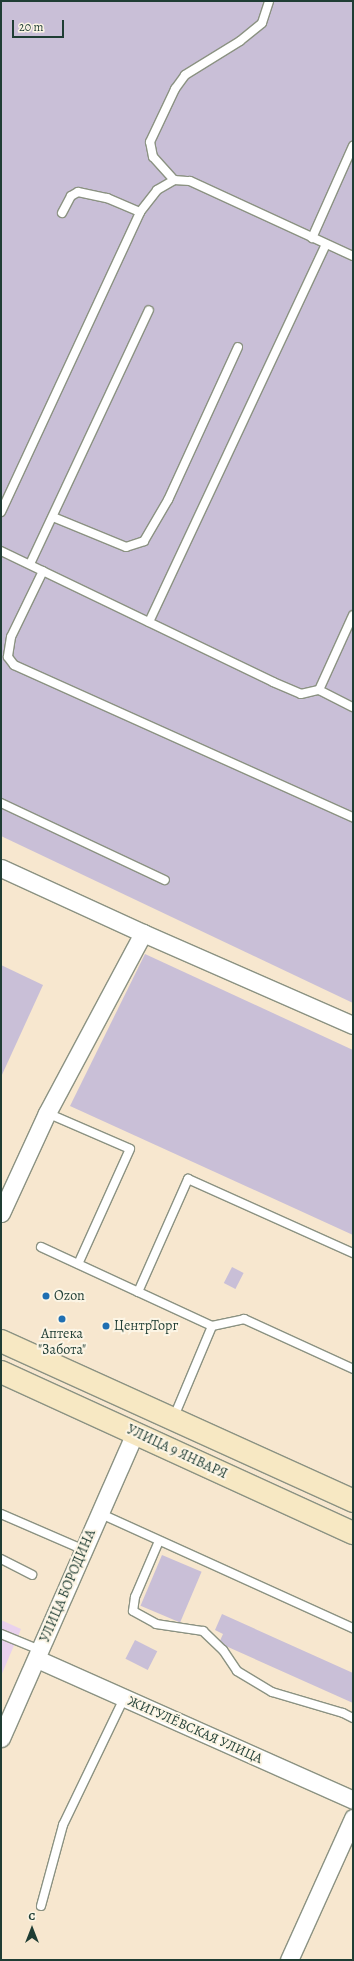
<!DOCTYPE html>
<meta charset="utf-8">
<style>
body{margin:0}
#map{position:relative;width:354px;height:1961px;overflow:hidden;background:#f7e7cf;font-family:Alegreya,serif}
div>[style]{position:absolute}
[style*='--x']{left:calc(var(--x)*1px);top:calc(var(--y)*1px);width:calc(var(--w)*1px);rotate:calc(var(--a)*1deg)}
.built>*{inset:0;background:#e9d1ed}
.industrial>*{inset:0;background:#c9bfd7;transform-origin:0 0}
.roads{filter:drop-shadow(1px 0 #8b9282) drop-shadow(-1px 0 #8b9282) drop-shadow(0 1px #8b9282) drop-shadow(0 -1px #8b9282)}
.service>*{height:8px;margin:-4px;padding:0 4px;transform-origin:4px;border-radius:4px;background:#fff}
.minor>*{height:17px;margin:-8.5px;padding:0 8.5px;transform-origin:8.5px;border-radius:8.5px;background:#fff}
.secondary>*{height:22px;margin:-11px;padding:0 11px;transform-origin:11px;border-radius:11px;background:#f7e8c3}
.dots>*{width:11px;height:11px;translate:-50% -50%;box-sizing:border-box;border:2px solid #fcf5e5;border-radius:50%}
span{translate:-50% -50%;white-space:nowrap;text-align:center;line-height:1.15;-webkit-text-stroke:4px #fcf5e5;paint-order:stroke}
.poi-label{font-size:14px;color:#1f3d34}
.left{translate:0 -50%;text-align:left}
.street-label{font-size:14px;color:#1f3d34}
.frame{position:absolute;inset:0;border:2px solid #1f3d34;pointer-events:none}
.north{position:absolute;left:12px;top:1909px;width:40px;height:40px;-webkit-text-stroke:3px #fcf5e5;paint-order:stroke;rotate:0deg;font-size:11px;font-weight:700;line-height:16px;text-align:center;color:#1f3d34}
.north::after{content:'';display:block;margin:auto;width:14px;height:18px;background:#1f3d34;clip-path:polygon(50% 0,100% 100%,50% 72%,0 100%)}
.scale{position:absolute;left:12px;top:20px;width:52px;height:18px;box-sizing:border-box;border:2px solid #1f3d34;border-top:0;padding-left:5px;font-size:12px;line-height:14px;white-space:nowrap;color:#1f3d34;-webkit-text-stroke:3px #fcf5e5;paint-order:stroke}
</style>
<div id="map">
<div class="built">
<div style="clip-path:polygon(1px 1620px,21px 1629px,1px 1676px)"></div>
</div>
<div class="industrial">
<div style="clip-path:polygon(1px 1px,353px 1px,353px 1003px,1px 836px)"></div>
<div style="clip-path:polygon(145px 954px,353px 1050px,353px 1235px,70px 1106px)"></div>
<div style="clip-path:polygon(1px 965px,43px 985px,1px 1077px)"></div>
<div style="left:232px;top:1267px;width:13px;height:18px;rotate:27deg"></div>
<div style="left:162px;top:1555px;width:43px;height:55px;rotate:23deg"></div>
<div style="clip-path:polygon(222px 1614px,353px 1673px,353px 1703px,219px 1643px,223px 1634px,215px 1630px)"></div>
<div style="left:135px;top:1640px;width:25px;height:21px;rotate:27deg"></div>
</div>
<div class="roads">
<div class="service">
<div style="--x:174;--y:180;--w:31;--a:-132"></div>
<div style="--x:153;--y:157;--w:15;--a:-101"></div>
<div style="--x:150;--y:142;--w:59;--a:-64.7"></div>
<div style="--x:175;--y:89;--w:17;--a:-54"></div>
<div style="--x:185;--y:75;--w:65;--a:-31.7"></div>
<div style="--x:240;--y:41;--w:28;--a:-39"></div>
<div style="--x:262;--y:23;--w:23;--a:-72"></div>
<div style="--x:62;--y:213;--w:19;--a:-62"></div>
<div style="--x:71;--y:196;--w:8;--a:-30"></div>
<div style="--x:78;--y:192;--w:30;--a:12"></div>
<div style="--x:107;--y:198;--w:36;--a:23"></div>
<div style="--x:312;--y:238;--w:101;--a:-66"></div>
<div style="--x:1;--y:512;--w:331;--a:-65.1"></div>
<div style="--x:140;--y:212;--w:28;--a:-52"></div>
<div style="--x:157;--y:190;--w:20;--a:-30"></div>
<div style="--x:174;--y:180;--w:16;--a:4"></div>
<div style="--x:190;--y:181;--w:179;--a:24.7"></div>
<div style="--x:53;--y:517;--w:79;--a:22.3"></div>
<div style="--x:126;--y:547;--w:19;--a:-18"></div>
<div style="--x:144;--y:541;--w:48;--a:-59.7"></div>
<div style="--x:168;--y:500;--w:168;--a:-65.4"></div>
<div style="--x:1;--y:551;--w:302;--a:25.7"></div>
<div style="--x:273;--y:682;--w:30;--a:23"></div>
<div style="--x:301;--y:694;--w:18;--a:-13"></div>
<div style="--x:319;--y:690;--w:38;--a:27"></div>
<div style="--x:30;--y:564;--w:280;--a:-64.9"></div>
<div style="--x:43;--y:571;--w:73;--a:115.9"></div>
<div style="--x:11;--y:637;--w:20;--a:99"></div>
<div style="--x:8;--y:657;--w:10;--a:53"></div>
<div style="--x:14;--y:665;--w:372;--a:24.2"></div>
<div style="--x:149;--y:622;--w:417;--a:-64.9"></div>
<div style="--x:319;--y:690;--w:82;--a:-65.6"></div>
<div style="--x:1;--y:803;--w:181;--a:25.2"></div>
<div style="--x:47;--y:1113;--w:90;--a:23.4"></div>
<div style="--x:130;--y:1149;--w:126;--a:114.3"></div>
<div style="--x:41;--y:1247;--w:188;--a:24.8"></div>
<div style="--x:212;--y:1326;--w:33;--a:-12"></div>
<div style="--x:244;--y:1319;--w:120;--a:24.6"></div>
<div style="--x:138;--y:1292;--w:124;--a:-66.1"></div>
<div style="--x:188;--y:1179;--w:181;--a:24.2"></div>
<div style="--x:173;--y:1419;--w:101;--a:-67.2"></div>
<div style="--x:99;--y:1513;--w:279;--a:24.4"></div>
<div style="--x:1;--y:1514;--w:90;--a:23.4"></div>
<div style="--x:159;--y:1541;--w:61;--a:113.2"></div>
<div style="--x:135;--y:1597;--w:14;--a:98"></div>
<div style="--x:133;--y:1611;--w:26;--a:29"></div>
<div style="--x:156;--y:1624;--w:48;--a:8.5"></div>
<div style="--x:203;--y:1631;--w:28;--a:44"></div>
<div style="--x:223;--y:1650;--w:25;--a:56"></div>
<div style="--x:237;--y:1671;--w:41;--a:31"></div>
<div style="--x:272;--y:1692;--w:74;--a:16.5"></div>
<div style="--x:343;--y:1713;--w:11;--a:27"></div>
<div style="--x:1;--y:1559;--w:35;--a:27"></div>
<div style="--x:1;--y:1634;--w:42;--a:22.3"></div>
<div style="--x:41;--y:1906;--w:84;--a:-74.8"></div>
<div style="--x:63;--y:1825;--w:141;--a:-64.3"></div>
</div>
<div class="minor">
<div style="--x:1;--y:868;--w:156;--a:24.6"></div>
<div style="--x:143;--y:933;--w:229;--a:23.7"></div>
<div style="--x:1;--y:1213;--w:110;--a:-65.3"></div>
<div style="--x:47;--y:1113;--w:204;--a:-61.9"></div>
<div style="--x:37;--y:1659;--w:346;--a:24"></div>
<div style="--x:1;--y:1738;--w:333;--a:-66.3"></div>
<div style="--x:289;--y:1960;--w:156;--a:-65.7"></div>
</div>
<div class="secondary">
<div style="--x:1;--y:1341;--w:387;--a:24.4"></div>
<div style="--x:1;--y:1372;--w:387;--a:24.6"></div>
</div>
</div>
<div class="dots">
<div style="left:46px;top:1296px;background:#1f6fb2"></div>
<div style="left:62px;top:1319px;background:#1f6fb2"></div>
<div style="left:106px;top:1326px;background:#1f6fb2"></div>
</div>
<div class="poi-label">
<span class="left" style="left:54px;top:1296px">Ozon</span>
<span class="left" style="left:114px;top:1326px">ЦентрТорг</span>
<span style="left:62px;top:1342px">Аптека<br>"Забота"</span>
</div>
<div class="street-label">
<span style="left:177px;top:1452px;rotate:25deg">УЛИЦА 9 ЯНВАРЯ</span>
<span style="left:68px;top:1586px;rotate:-67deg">УЛИЦА БОРОДИНА</span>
<span style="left:195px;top:1730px;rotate:24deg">ЖИГУЛЁВСКАЯ УЛИЦА</span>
</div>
<div class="frame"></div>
<div class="north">С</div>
<div class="scale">20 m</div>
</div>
